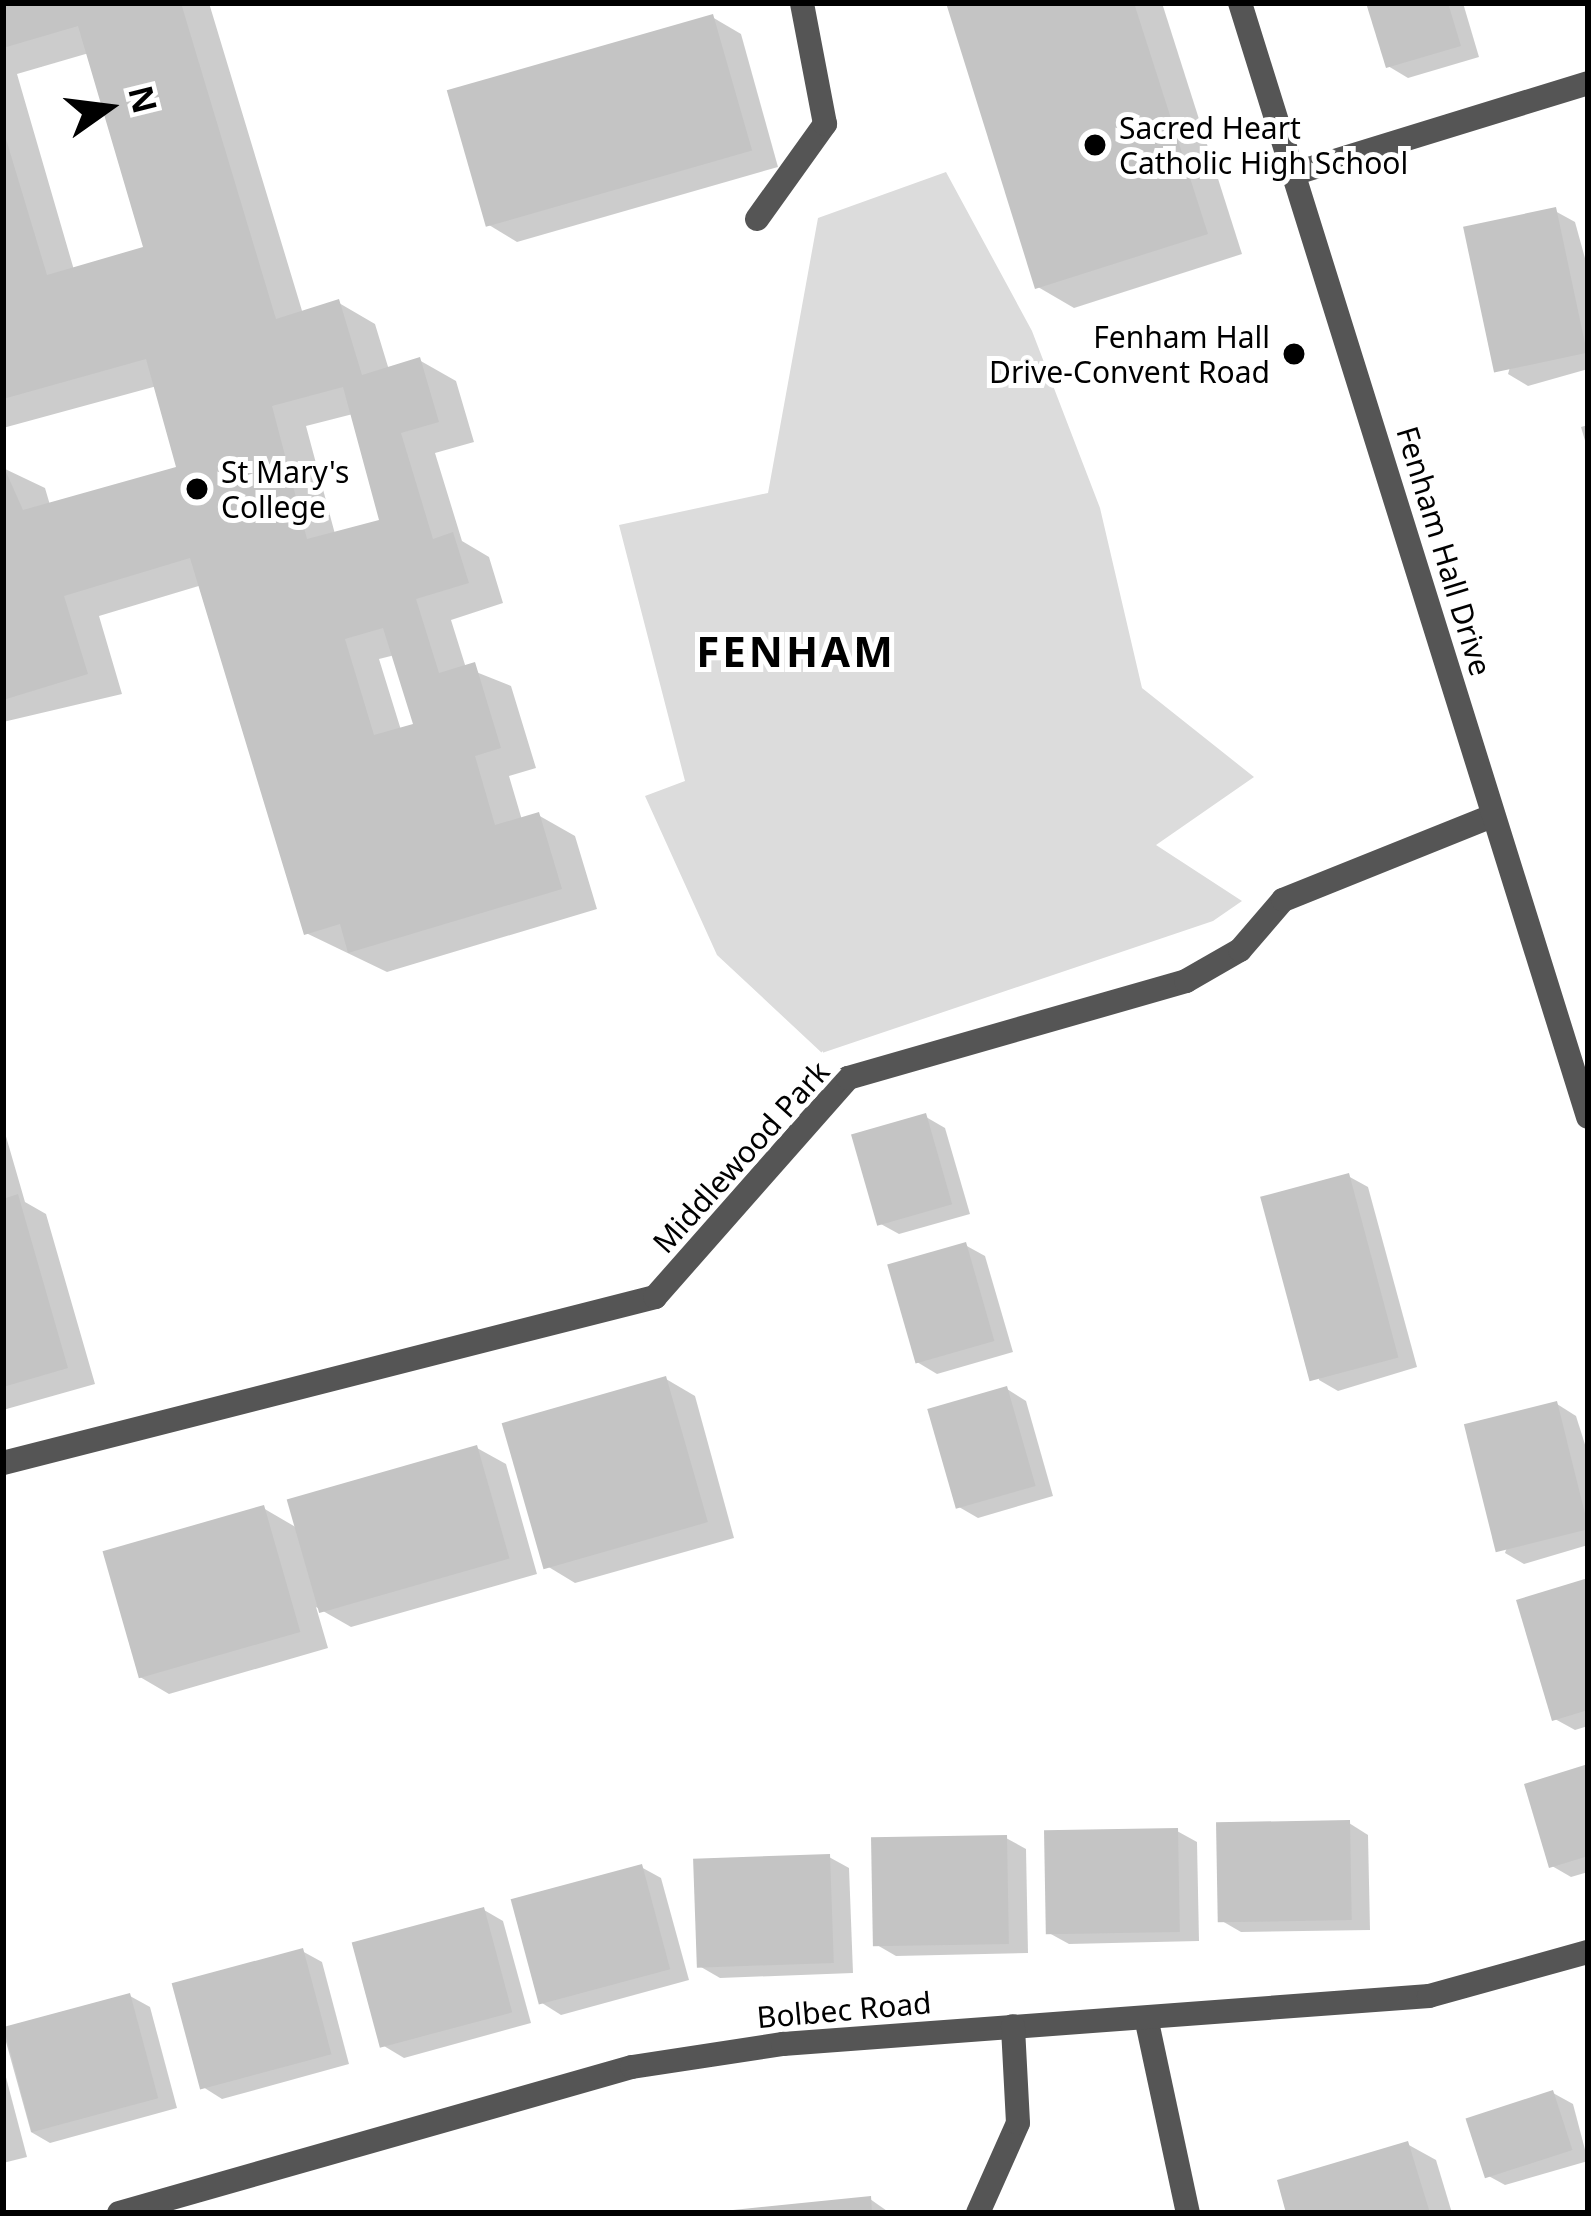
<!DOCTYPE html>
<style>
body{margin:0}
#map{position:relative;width:1591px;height:2216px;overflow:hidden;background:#fff;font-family:"Noto Sans",sans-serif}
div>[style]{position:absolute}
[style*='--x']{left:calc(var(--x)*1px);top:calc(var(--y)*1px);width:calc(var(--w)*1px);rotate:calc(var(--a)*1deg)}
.green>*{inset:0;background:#dcdcdc}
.shadow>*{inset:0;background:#0003}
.building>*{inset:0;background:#c4c4c4;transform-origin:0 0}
.minor>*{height:24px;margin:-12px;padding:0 12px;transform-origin:12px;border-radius:12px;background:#555}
.tertiary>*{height:24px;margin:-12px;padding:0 12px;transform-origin:12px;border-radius:12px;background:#555}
.dots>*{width:33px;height:33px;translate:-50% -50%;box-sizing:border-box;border:6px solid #fff;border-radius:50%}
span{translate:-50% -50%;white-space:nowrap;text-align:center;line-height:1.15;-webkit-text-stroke:10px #fff;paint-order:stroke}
.poi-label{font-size:30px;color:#000}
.left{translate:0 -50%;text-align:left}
.right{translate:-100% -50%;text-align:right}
.street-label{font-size:30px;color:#000}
.district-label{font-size:42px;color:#000;font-weight:700;letter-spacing:3px}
.frame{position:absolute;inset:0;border:6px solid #000;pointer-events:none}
.north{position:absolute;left:48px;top:48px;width:120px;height:120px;-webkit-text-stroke:9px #fff;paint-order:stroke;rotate:76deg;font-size:33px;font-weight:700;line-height:48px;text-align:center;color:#000}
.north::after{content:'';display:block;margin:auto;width:42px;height:54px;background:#000;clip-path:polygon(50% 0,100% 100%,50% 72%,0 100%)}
</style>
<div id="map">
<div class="green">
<div style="clip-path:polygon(946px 172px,1032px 331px,1100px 508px,1142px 688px,1254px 777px,1156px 845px,1242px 901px,1213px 921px,822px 1053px,717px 955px,645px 796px,685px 781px,619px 525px,768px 493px,818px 218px)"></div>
</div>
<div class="shadow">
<div style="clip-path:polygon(evenodd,3px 3px,209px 3px,303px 314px,339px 303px,375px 324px,389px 370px,419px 360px,456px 381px,474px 442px,435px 453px,462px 541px,489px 557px,503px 603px,451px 620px,466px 668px,511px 686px,536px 768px,509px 776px,522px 820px,538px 815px,575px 836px,597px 909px,387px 972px,306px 933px,202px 585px,99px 616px,122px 694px,3px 722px,3px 468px,45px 488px,50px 505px,180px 469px,157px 386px,3px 428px,3px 3px,89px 53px,147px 249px,74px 270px,17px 74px,89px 53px,3px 3px,353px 414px,383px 522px,335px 534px,306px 426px,353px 414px,3px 3px,395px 655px,416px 726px,401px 730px,379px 659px,395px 655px)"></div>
<div style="clip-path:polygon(949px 3px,1162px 3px,1242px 254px,1074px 308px,1038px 287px)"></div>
<div style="clip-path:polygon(1370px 3px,1463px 3px,1479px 57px,1408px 78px,1388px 66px)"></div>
<div style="clip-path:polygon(712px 17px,741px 34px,778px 167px,517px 242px,489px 225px)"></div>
<div style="clip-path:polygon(1555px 211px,1575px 222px,1588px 269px,1588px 369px,1528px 386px,1508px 374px)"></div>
<div style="clip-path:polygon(1588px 425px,1588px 451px,1581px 427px)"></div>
<div style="clip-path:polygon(926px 1117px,945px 1128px,970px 1214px,899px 1234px,879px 1223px)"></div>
<div style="clip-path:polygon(3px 1126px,25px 1202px,46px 1214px,95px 1384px,3px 1410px)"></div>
<div style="clip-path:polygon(1348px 1176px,1368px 1187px,1417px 1367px,1338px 1391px,1319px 1380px)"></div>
<div style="clip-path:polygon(965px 1245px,985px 1256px,1013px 1352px,937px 1374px,917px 1362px)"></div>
<div style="clip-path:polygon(666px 1379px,695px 1396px,734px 1538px,575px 1583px,547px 1566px)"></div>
<div style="clip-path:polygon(1007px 1389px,1026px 1401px,1053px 1496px,978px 1518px,959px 1507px)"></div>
<div style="clip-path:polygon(1557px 1404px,1576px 1416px,1588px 1454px,1588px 1545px,1524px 1564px,1505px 1553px)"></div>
<div style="clip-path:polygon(477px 1448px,506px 1464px,537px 1574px,351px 1627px,316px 1607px,328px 1648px,169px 1694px,140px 1677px,263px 1508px,299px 1529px)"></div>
<div style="clip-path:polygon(1588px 1582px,1588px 1726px,1575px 1730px,1555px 1719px)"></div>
<div style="clip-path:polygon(1588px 1767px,1588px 1872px,1571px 1877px,1552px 1866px)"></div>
<div style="clip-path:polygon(1349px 1823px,1368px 1835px,1370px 1930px,1241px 1932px,1222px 1921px)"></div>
<div style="clip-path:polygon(1177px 1831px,1197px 1842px,1199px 1941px,1069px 1944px,1049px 1933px)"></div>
<div style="clip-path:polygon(1006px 1838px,1026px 1849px,1028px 1953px,896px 1956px,877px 1945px)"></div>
<div style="clip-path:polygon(829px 1857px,849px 1868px,853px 1973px,720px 1978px,701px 1967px)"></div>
<div style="clip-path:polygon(641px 1867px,661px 1878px,689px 1980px,561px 2015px,542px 2003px)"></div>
<div style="clip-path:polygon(484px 1910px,503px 1921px,531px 2023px,404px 2058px,384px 2046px)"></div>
<div style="clip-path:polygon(302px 1951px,322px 1962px,349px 2064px,222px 2099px,203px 2087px)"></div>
<div style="clip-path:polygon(130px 1996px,150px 2007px,177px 2108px,50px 2143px,31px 2132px,3px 2031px)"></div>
<div style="clip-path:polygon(3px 2066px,27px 2157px,3px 2163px)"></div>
<div style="clip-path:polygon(1553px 2093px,1573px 2104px,1588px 2161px,1505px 2185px,1485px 2174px)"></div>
<div style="clip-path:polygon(1407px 2144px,1436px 2160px,1452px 2213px,1290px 2213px)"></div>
<div style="clip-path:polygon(870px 2199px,890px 2213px,731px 2213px)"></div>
</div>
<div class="building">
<div style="clip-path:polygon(evenodd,3px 3px,181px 3px,276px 319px,339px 299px,362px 375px,420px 357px,439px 422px,401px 433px,433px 539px,453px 532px,469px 583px,416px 599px,439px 673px,475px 662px,501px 748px,475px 756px,495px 825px,539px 812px,562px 889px,348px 953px,340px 924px,304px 935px,190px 558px,64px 596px,88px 674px,3px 700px,3px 465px,23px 510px,176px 467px,146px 359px,3px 399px,3px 129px,47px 275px,143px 247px,78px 26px,3px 48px,3px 3px,343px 387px,379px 520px,307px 539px,272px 406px,343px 387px,3px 3px,383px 628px,413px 724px,374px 735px,345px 639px,383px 628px)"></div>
<div style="clip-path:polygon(946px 3px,1134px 3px,1208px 234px,1035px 289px)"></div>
<div style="clip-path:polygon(1366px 3px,1448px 3px,1461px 46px,1386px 68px)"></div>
<div style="left:713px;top:14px;width:142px;height:277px;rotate:74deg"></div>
<div style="left:1556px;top:207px;width:149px;height:95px;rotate:78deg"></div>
<div style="left:926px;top:1113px;width:95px;height:78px;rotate:74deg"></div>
<div style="left:1349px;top:1173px;width:191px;height:92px;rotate:75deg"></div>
<div style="clip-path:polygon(18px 1194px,68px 1368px,3px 1387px,3px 1199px)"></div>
<div style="left:966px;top:1242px;width:103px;height:82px;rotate:74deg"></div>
<div style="left:666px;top:1376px;width:152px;height:171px;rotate:74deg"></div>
<div style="left:1007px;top:1386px;width:104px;height:83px;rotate:74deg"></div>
<div style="left:1557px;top:1401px;width:132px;height:96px;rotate:76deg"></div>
<div style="left:477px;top:1445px;width:118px;height:198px;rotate:74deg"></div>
<div style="left:264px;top:1505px;width:132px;height:168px;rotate:74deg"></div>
<div style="clip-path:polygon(1588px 1578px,1588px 1710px,1552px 1721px,1516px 1600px)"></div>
<div style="clip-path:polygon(1588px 1764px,1588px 1856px,1549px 1868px,1524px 1784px)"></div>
<div style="left:1350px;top:1820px;width:100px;height:134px;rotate:89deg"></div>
<div style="left:1178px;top:1828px;width:104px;height:134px;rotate:89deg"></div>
<div style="left:1007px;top:1835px;width:109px;height:136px;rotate:89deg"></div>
<div style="left:830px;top:1854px;width:109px;height:137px;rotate:88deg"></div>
<div style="left:642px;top:1864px;width:109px;height:136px;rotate:75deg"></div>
<div style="left:484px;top:1907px;width:109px;height:137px;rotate:75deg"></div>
<div style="left:303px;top:1948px;width:110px;height:136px;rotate:75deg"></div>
<div style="left:130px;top:1993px;width:109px;height:131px;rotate:75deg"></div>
<div style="left:1553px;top:2090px;width:63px;height:92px;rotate:72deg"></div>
<div style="clip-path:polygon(1408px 2141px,1430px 2213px,1286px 2213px,1277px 2180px)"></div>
<div style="clip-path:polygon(871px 2196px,872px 2213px,733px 2213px,733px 2210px)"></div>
</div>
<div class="minor">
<div style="--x:1299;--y:172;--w:302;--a:-17.1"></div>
<div style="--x:757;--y:219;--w:117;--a:-54.4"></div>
<div style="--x:825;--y:124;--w:123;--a:-100.8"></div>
<div style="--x:3;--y:1463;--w:673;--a:-14.28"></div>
<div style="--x:655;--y:1297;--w:292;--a:-48.6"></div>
<div style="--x:848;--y:1078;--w:352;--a:-16"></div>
<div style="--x:1186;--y:981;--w:62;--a:-29.9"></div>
<div style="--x:1240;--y:950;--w:66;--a:-49.3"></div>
<div style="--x:1283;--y:900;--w:225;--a:-21.9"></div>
<div style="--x:1147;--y:2022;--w:195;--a:77.9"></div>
<div style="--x:119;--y:2213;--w:533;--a:-15.89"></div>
<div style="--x:632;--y:2067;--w:153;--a:-8.7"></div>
<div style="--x:783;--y:2044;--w:648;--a:-4.25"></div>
<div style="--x:1429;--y:1996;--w:165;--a:-15.5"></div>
<div style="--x:978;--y:2213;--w:98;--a:-66"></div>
<div style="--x:1018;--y:2123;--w:97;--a:-93"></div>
</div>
<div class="tertiary">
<div style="--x:1240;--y:3;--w:1167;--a:72.65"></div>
</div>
<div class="dots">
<div style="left:1095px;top:145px;background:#000"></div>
<div style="left:1294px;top:354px;background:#000"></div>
<div style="left:197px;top:489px;background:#000"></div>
</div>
<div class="poi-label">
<span class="left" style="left:1119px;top:145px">Sacred Heart<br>Catholic High School</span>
<span class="right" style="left:1270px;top:354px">Fenham Hall<br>Drive-Convent Road</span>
<span class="left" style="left:221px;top:489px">St Mary's<br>College</span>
</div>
<div class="street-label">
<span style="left:1444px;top:551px;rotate:73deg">Fenham Hall Drive</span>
<span style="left:741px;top:1157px;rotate:-48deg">Middlewood Park</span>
<span style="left:844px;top:2010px;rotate:-5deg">Bolbec Road</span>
</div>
<div class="district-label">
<span style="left:796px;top:651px">FENHAM</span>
</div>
<div class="frame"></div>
<div class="north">N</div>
</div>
